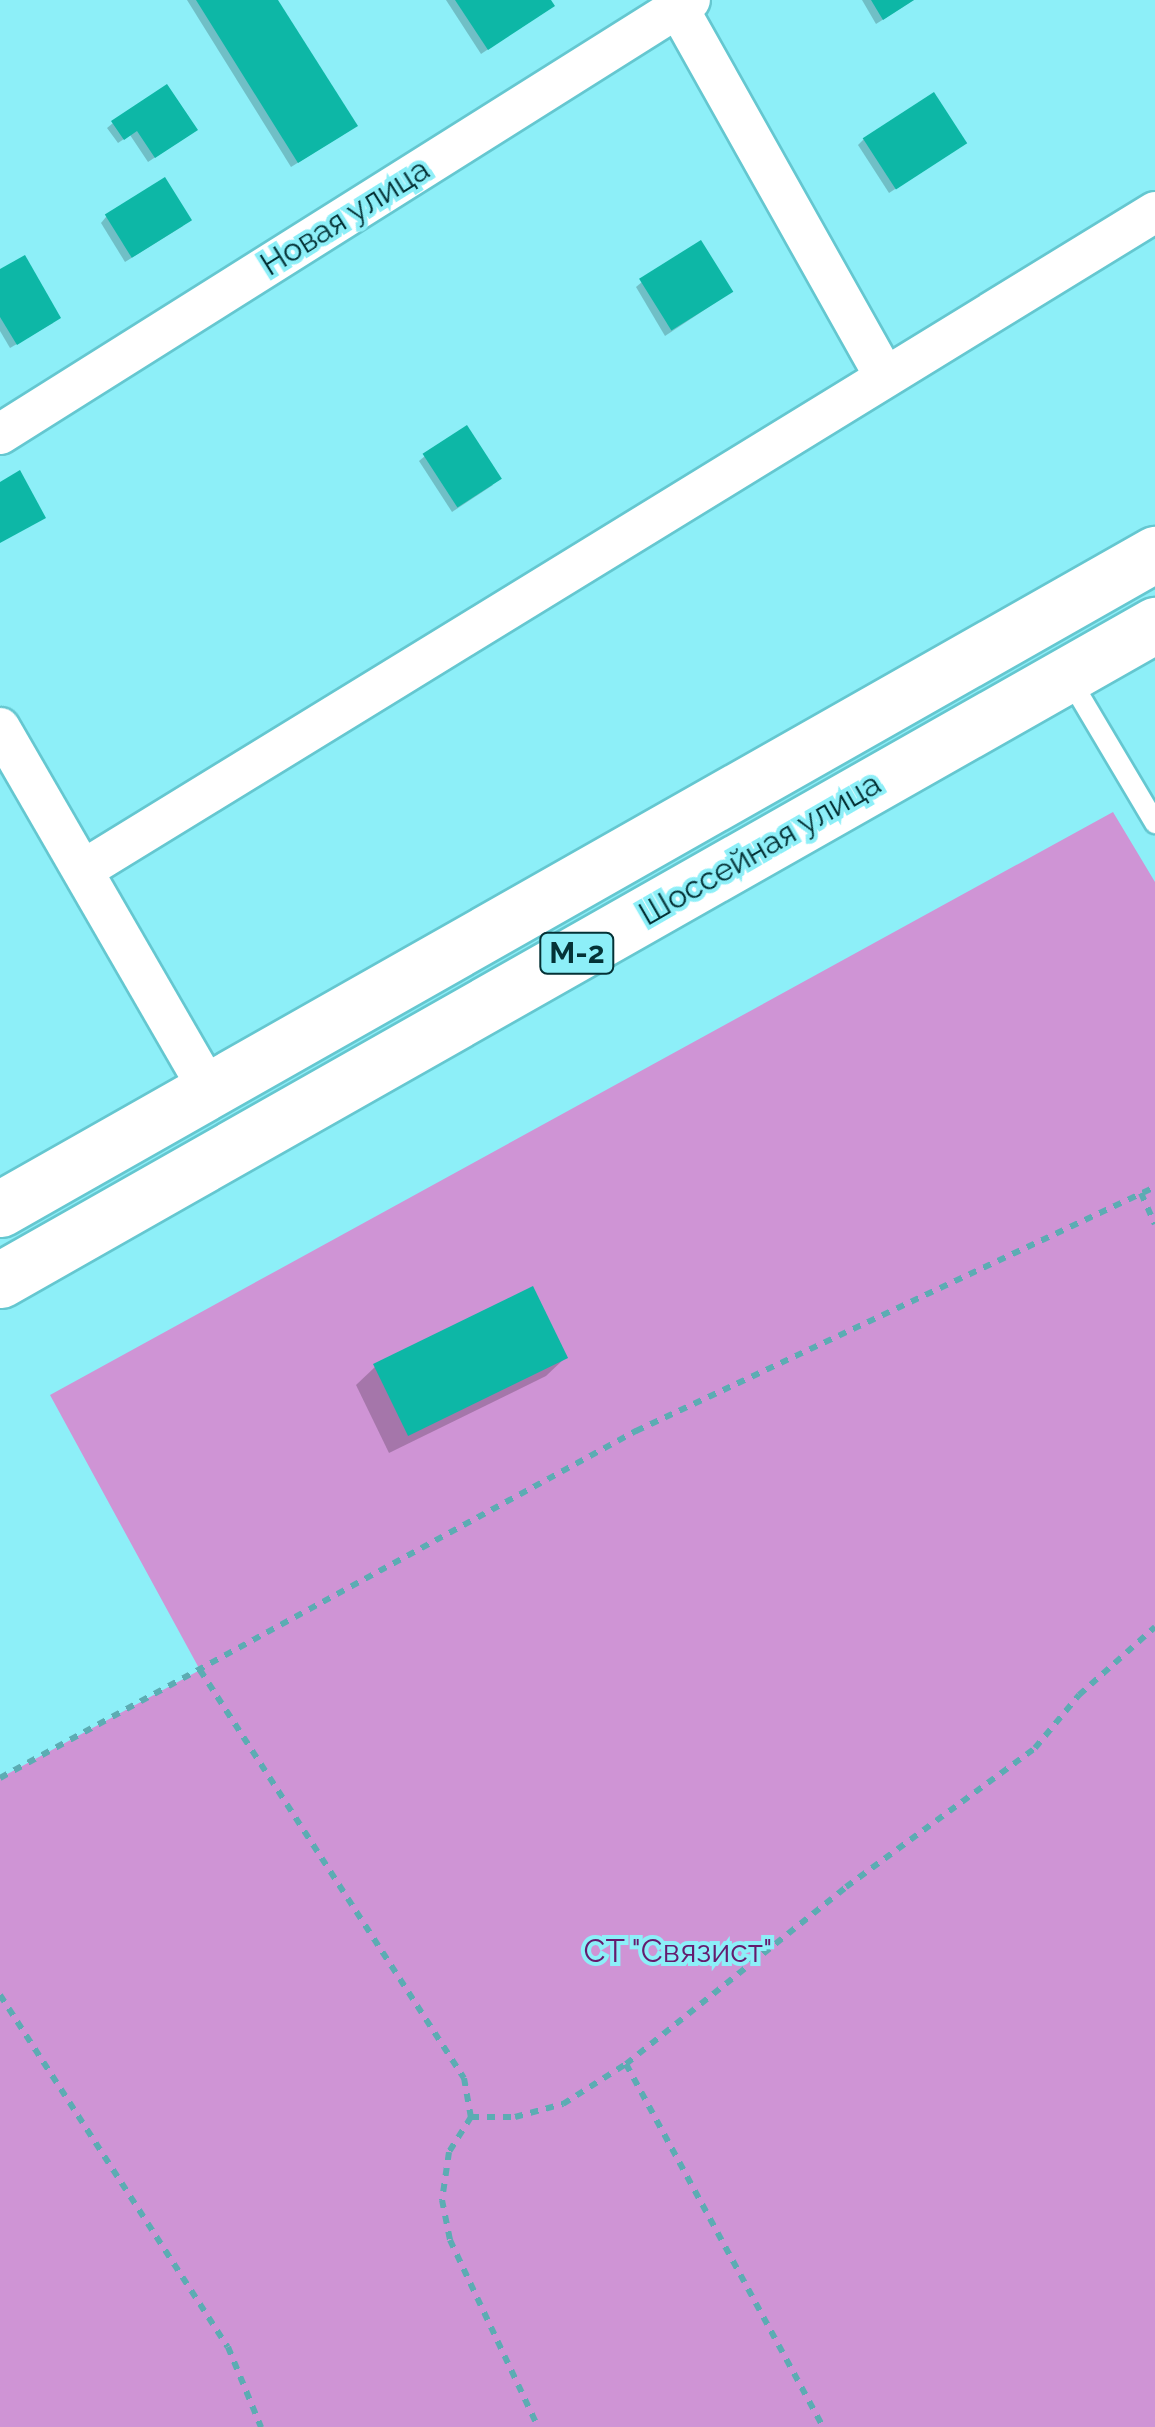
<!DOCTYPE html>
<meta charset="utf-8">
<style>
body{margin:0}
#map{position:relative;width:1155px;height:2427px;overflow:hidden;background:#8deff8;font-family:Raleway,sans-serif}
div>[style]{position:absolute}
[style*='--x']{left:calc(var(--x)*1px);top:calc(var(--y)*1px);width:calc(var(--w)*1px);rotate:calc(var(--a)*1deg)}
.green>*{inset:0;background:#cf94d5}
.shadow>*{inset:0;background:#0003}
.building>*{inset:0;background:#0db7a6;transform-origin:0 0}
.path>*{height:6px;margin-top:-3px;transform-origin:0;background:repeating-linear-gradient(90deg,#5cacb3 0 8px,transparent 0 16px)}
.roads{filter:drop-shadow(2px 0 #65c7d0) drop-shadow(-2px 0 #65c7d0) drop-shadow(0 2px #65c7d0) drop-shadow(0 -2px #65c7d0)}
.service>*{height:20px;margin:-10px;padding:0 10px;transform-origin:10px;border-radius:10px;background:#fff}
.minor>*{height:40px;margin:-20px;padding:0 20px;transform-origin:20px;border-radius:20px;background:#fff}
.trunk>*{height:55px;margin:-27.5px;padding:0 27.5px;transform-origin:27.5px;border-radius:27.5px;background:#fff}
span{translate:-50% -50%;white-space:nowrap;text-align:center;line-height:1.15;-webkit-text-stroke:8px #8deff8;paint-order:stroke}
.shield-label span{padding:2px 8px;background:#8deff8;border:2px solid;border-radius:8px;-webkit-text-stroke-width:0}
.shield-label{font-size:30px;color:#043236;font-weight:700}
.street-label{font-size:32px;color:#043236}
.park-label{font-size:32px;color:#651b6d}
</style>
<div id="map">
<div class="green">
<div style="clip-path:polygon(1113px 812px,1155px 882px,1155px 2427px,0 2427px,0 1778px,200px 1670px,50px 1395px)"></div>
</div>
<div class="shadow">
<div style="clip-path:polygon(187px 0,276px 0,349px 131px,291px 167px)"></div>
<div style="clip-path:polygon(446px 0,548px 0,546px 11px,481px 54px)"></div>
<div style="clip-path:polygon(862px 0,914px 0,876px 24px)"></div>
<div style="clip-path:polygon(113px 123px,189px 135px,148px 162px,130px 135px,118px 143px,107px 128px)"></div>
<div style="clip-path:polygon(864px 139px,958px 148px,889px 193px,858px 145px)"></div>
<div style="clip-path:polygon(106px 217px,183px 226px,125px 262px,101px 223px)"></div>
<div style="clip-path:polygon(0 272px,53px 323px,10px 348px,0 331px)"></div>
<div style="clip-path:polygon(642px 282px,724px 297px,665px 336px,636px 287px)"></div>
<div style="clip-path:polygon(425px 456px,493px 485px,452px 512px,419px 461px)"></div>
<div style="clip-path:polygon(565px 1358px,546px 1376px,389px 1453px,356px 1385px,375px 1367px)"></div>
</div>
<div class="building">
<div style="clip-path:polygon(196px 0,278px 0,358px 126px,298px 163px)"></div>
<div style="clip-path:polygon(455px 0,551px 0,555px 6px,488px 50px)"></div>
<div style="clip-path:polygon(871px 0,914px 0,883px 20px)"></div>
<div style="clip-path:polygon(167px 84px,198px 130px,155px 158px,137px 131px,124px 140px,111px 121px)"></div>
<div style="left:934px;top:92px;width:61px;height:85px;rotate:57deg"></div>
<div style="left:165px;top:177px;width:51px;height:71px;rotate:58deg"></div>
<div style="left:701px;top:240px;width:61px;height:73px;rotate:58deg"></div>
<div style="clip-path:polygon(25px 255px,61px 318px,17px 345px,0 317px,0 269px)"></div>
<div style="left:467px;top:425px;width:64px;height:53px;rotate:57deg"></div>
<div style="clip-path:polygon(20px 470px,46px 518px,0 543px,0 482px)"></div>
<div style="left:533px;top:1286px;width:80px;height:178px;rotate:64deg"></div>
</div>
<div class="path">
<div style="--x:1141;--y:1193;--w:34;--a:66"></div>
<div style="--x:200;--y:1670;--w:486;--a:57.1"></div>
<div style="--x:464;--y:2078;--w:40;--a:80"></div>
<div style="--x:471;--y:2117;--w:41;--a:122.2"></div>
<div style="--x:449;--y:2152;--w:49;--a:98.3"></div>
<div style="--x:442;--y:2200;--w:41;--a:78.7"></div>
<div style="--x:450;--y:2240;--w:207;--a:64.8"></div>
<div style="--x:0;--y:1778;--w:725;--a:-28.62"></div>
<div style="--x:636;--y:1431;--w:573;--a:-25.18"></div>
<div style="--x:0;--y:1995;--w:419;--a:57.1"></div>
<div style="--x:228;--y:2347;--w:87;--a:67.6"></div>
<div style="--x:626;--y:2064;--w:413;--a:61.5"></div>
<div style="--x:471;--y:2117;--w:44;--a:0"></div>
<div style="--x:515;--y:2117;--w:50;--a:-15.2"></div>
<div style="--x:563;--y:2104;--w:75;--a:-32.4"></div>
<div style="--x:626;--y:2064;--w:282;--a:-38.8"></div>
<div style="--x:846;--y:1887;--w:235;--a:-36.3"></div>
<div style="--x:1035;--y:1748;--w:69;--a:-50.3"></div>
<div style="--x:1079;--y:1695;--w:102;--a:-41.8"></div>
</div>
<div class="roads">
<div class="service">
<div style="--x:1069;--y:678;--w:169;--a:59.3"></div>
</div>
<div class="minor">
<div style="--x:678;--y:8;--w:423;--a:60.7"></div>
<div style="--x:0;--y:434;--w:815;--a:-32.17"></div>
<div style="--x:0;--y:728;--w:419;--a:60"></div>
<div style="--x:83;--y:870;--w:1258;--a:-31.54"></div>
</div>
<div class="trunk">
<div style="--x:0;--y:1209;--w:1328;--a:-29.56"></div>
<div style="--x:0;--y:1280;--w:1328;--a:-29.56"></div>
</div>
</div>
<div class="shield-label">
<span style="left:577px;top:953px">М-2</span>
</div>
<div class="street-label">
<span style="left:345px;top:217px;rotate:-32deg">Новая улица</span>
<span style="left:760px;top:849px;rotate:-30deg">Шоссейная улица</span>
</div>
<div class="park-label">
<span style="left:678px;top:1951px">СТ "Связист"</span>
</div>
</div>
